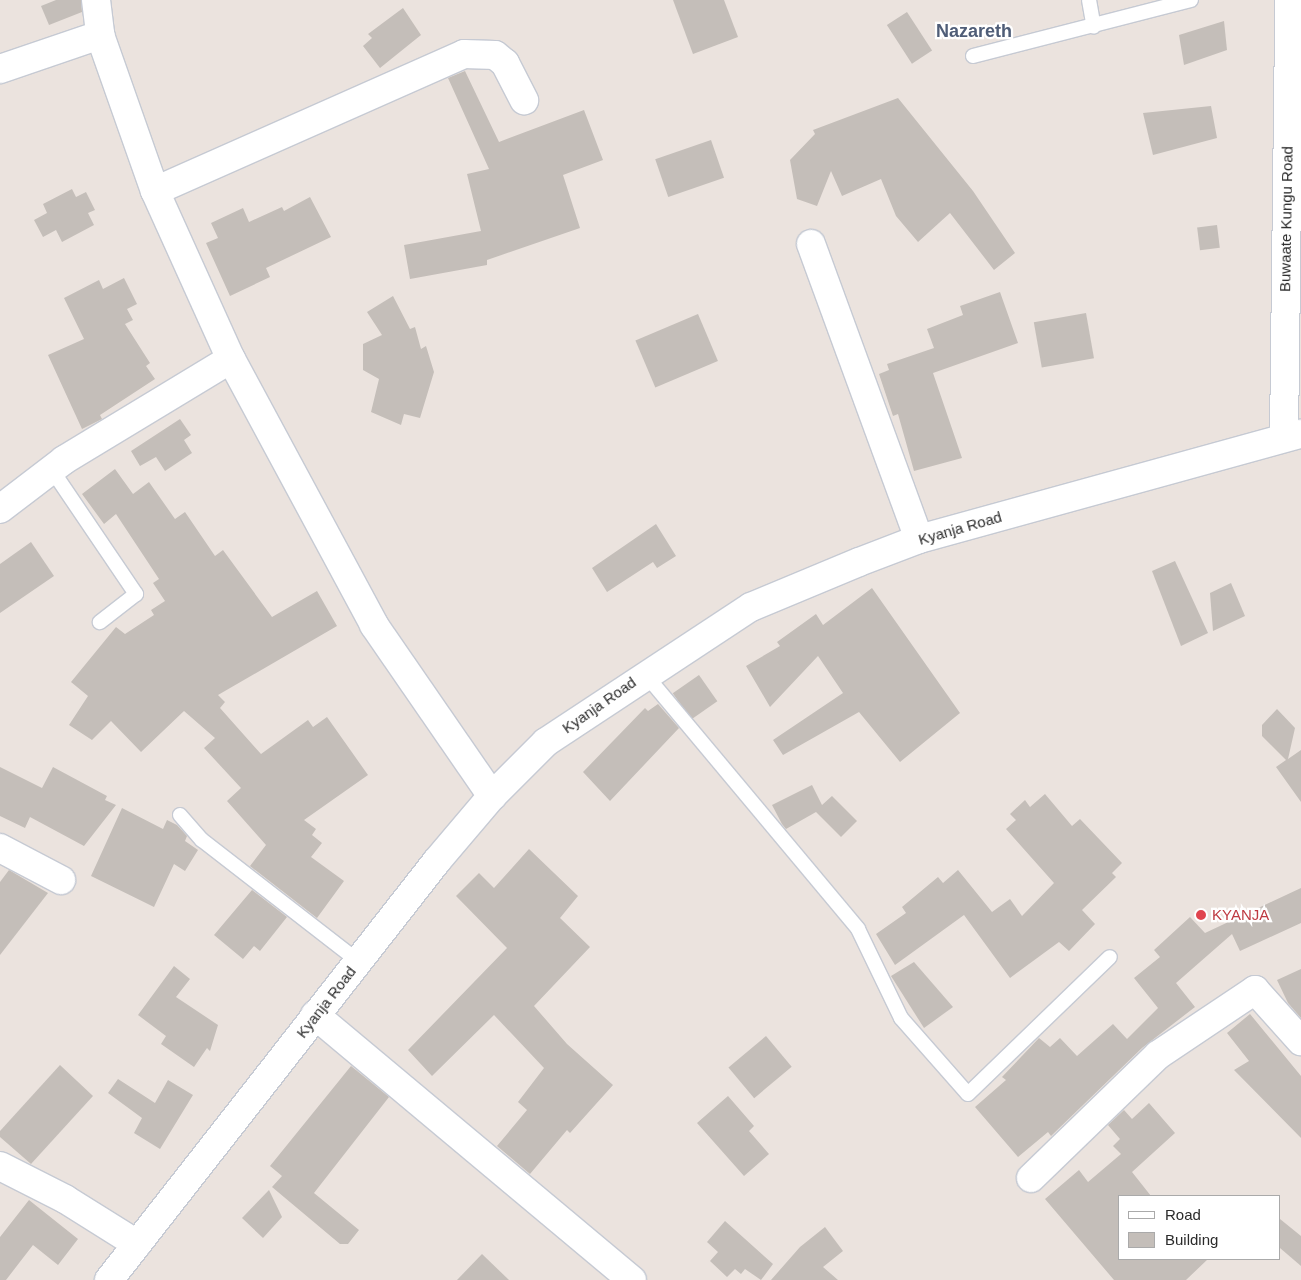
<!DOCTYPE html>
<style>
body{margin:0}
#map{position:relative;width:1301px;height:1280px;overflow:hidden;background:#ebe3de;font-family:Helvetica,sans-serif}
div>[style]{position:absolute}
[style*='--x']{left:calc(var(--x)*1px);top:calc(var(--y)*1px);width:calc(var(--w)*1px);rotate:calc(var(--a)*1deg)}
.building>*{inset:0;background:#c4beb9;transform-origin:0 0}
.roads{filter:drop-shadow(1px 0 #c6cad3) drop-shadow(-1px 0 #c6cad3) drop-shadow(0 1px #c6cad3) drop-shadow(0 -1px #c6cad3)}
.lane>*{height:14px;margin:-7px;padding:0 7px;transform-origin:7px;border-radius:7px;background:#fff}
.street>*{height:28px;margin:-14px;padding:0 14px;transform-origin:14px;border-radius:14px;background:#fff}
.dots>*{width:14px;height:14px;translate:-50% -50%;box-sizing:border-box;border:2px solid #fff;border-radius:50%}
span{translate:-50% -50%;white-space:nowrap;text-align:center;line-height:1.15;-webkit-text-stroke:4.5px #fff;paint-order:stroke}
.street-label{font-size:15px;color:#2b2b2b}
.health-label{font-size:15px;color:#be3a42}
.left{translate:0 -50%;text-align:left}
.quarter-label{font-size:18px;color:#4f5d77;font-weight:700}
.legend{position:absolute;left:1118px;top:1195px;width:162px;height:65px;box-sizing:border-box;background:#fff;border:1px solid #aaa;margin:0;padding:6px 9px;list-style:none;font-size:15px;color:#2b2b2b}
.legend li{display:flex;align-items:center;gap:10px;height:25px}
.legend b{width:25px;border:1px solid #aaa}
</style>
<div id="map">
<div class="building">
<div style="clip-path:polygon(56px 0,81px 0,82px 12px,49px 25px,41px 6px)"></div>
<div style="clip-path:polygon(673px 0,724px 0,738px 37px,693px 54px)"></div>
<div style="clip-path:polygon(403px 8px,421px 35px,380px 68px,363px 46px,372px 38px,368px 34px)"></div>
<div style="left:907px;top:12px;width:46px;height:24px;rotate:57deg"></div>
<div style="clip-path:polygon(1224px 21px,1227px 50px,1184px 65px,1179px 35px)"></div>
<div style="clip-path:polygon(465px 71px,499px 142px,584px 110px,603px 160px,563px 175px,580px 228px,487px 260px,487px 265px,410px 279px,404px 245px,481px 231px,467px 174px,489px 169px,448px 78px)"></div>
<div style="clip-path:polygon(898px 98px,973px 191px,1015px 253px,994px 270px,950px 213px,918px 242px,896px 216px,881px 179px,842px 196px,831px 171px,817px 206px,797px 199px,790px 160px,815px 134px,813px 130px)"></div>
<div style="clip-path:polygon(1211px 106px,1217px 138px,1153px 155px,1143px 113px)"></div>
<div style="left:711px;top:140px;width:40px;height:59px;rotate:71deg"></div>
<div style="clip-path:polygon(72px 189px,76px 197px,86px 192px,95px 210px,88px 213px,94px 225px,62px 242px,56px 230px,43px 237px,34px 220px,47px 213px,43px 204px)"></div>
<div style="clip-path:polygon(310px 197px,331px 237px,266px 268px,270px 277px,230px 296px,206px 243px,218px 238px,211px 223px,243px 208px,249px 222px,282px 207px,284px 211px)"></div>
<div style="left:1217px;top:225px;width:23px;height:20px;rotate:83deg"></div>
<div style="clip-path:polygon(124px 278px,137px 304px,127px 309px,133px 320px,125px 324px,150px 363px,146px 366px,155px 379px,100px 415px,102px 419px,82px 429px,48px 355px,84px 339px,64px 298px,99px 280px,103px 289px)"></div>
<div style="clip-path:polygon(1000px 292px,1018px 343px,933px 373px,962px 458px,914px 471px,898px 414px,893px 416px,879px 374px,889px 370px,887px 364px,934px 348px,927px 329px,963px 315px,960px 306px)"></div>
<div style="clip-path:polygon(393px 296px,410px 329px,415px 327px,421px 349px,426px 346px,434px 372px,420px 418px,404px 414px,401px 425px,371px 412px,379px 379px,363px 370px,363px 344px,382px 335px,367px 312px)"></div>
<div style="left:1086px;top:313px;width:46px;height:53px;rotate:80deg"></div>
<div style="left:698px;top:314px;width:51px;height:68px;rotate:67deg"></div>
<div style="clip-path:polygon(180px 419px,191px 435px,184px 440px,192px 453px,165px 471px,156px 457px,140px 466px,131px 451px)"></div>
<div style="clip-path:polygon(115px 469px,133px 494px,149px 482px,175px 519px,185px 512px,215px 556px,223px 550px,272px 617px,317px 591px,337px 626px,218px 695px,225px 702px,220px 708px,261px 754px,308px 720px,313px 727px,327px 717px,368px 775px,304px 820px,316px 829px,312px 835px,322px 843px,311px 857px,344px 881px,317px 918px,250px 866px,266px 845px,227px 801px,241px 788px,204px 748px,215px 738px,184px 711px,141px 752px,111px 721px,92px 740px,69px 725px,88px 696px,71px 682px,116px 627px,125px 634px,154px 615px,151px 610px,165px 601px,153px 583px,159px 579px,116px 514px,104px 524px,82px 494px)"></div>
<div style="clip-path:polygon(656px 524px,676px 556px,657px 568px,653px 562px,607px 592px,592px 568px)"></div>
<div style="clip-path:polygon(31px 542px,54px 576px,0 613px,0 564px)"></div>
<div style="clip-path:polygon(1175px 561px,1208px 633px,1181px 646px,1152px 571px)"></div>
<div style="clip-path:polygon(1231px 583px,1245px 616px,1213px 631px,1210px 593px)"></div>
<div style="clip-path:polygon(872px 588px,960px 713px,900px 762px,859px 712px,783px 755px,773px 740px,843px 693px,818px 656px,770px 707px,746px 666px,780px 646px,777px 642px,816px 614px,823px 625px)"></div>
<div style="left:699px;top:675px;width:32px;height:32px;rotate:55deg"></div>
<div style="clip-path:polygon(658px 704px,679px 728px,610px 801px,583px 772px,645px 708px,648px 711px)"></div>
<div style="clip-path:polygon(1277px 709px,1295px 728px,1288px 759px,1301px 750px,1301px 802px,1276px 767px,1286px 760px,1262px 736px,1262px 725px)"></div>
<div style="clip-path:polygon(0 767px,42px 788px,53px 767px,107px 796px,105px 800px,116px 805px,84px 846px,30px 817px,25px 828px,0 816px)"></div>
<div style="clip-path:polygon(812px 785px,822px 805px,832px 796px,857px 821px,841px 837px,816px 812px,786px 829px,782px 824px,772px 805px)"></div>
<div style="clip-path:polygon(1045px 794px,1072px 826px,1080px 819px,1122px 863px,1112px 873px,1116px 877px,1082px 910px,1095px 924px,1069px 951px,1059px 942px,1010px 978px,964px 915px,895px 965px,876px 934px,906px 913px,902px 907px,938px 877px,943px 883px,958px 870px,992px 912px,1010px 899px,1022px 916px,1054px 883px,1006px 829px,1016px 820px,1010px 814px,1025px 800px,1030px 807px)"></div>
<div style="clip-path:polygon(122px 808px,163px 829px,167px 820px,177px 825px,187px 836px,185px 841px,198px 850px,185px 871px,174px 864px,154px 907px,91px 876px)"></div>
<div style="clip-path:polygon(529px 849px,578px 896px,560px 918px,590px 947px,534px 1006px,567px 1044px,613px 1085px,570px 1133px,567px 1130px,530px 1174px,497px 1146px,527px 1110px,518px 1102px,544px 1068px,494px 1015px,432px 1076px,408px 1050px,507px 948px,456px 896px,479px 873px,494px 888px)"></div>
<div style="clip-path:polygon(9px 870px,48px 893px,0 955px,0 882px)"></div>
<div style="clip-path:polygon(1301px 888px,1301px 923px,1240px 951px,1232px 934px,1176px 983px,1195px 1007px,1142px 1048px,1051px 1136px,1048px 1132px,1018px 1157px,975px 1107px,1006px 1080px,1002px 1077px,1039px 1038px,1050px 1047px,1060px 1038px,1077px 1056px,1113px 1024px,1127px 1039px,1158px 1008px,1134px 978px,1160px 957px,1154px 950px,1190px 917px,1205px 933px)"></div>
<div style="clip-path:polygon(252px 890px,287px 917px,260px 951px,254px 946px,243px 959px,214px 935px)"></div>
<div style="clip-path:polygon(914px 962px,953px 1007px,924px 1028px,891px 976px)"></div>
<div style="clip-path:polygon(174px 966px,190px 979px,176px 997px,218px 1025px,210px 1051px,207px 1048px,194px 1067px,161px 1044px,166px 1036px,138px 1015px)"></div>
<div style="clip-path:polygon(1301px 969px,1301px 1018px,1288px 1003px,1277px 980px)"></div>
<div style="clip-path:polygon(1250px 1014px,1301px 1076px,1301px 1138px,1234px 1070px,1249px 1061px,1227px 1033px)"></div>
<div style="left:766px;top:1036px;width:40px;height:49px;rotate:50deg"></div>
<div style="clip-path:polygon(60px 1065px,93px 1096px,31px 1164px,0 1137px,0 1131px)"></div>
<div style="clip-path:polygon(351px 1066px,389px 1097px,314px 1193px,359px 1230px,348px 1244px,340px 1244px,272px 1187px,282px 1176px,270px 1166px)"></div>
<div style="clip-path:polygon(118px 1079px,155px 1103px,168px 1080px,193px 1095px,160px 1149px,134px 1133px,142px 1118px,108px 1093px)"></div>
<div style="clip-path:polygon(728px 1096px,754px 1126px,749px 1131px,769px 1154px,744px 1176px,697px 1123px)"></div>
<div style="clip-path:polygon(1149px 1103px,1175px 1133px,1132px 1172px,1151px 1196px,1120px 1196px,1120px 1259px,1208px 1259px,1186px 1280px,1114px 1280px,1045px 1199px,1079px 1170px,1088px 1182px,1121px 1154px,1113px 1146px,1120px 1139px,1108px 1125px,1124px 1110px,1132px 1119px)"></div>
<div style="clip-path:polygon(269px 1190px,282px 1217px,263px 1238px,242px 1218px)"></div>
<div style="clip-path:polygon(29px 1200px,78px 1239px,58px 1265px,33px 1245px,6px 1280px,0 1280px,0 1237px)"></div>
<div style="clip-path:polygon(1280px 1219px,1301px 1236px,1301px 1266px,1280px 1248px)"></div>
<div style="clip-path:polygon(725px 1221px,773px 1264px,761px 1280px,745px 1269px,741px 1274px,735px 1269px,727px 1277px,710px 1261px,718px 1252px,707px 1242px)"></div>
<div style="clip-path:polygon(825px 1227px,843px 1251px,823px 1267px,838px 1280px,771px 1280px,800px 1247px)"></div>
<div style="clip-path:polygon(482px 1254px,509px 1280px,457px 1280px)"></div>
</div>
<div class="roads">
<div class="lane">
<div style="--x:1089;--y:0;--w:27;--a:80"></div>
<div style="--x:973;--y:56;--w:225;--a:-14.4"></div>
<div style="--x:52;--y:470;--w:150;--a:55.9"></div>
<div style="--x:136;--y:594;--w:46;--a:142.1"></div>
<div style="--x:645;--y:674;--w:332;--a:50.1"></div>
<div style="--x:858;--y:929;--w:99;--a:64.2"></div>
<div style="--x:901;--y:1018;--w:101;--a:48.6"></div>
<div style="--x:968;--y:1094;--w:197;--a:-44"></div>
<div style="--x:180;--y:815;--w:33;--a:49"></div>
<div style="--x:202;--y:840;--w:197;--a:37.8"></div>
</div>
<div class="street">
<div style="--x:96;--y:0;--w:35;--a:83"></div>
<div style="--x:100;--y:35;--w:165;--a:70.6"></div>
<div style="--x:155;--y:191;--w:184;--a:65.7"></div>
<div style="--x:231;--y:359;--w:302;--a:61.7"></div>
<div style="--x:374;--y:625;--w:208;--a:55.4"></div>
<div style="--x:0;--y:69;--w:106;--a:-18.8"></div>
<div style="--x:155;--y:191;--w:338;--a:-23.9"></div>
<div style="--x:464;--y:54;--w:31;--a:2"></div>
<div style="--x:495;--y:55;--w:13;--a:39"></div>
<div style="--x:505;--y:63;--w:42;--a:62.8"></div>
<div style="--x:811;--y:244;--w:314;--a:69.9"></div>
<div style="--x:1284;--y:437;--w:437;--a:-89.3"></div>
<div style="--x:0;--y:509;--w:81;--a:-37.4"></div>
<div style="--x:64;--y:460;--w:195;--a:-31.2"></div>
<div style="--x:0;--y:848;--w:69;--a:27.7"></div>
<div style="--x:315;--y:1015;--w:413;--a:39.9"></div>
<div style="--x:0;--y:1166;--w:73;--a:26.9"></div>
<div style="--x:65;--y:1199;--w:85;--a:32"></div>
<div style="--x:1031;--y:1178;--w:177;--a:-44.1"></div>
<div style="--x:1158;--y:1055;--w:117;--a:-33.8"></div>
<div style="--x:1255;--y:990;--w:69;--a:48"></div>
<div style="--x:109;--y:1280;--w:531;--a:-51.96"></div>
<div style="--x:436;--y:862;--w:87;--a:-49.7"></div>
<div style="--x:492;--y:796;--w:76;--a:-45"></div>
<div style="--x:546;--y:742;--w:245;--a:-33.4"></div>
<div style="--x:751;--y:607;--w:117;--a:-22.6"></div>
<div style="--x:859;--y:562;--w:64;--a:-21"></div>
<div style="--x:919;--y:539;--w:396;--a:-15.4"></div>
</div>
</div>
<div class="dots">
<div style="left:1201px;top:915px;background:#e0444e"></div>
</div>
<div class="street-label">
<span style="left:1286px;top:219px;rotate:-89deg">Buwaate Kungu Road</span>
<span style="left:960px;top:528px;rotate:-16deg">Kyanja Road</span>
<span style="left:599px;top:705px;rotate:-35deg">Kyanja Road</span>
<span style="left:326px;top:1002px;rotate:-52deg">Kyanja Road</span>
</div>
<div class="health-label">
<span class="left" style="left:1212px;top:915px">KYANJA</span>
</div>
<div class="quarter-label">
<span style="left:974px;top:31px">Nazareth</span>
</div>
<ul class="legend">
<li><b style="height:6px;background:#fff"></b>Road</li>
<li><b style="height:14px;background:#c4beb9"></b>Building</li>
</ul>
</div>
